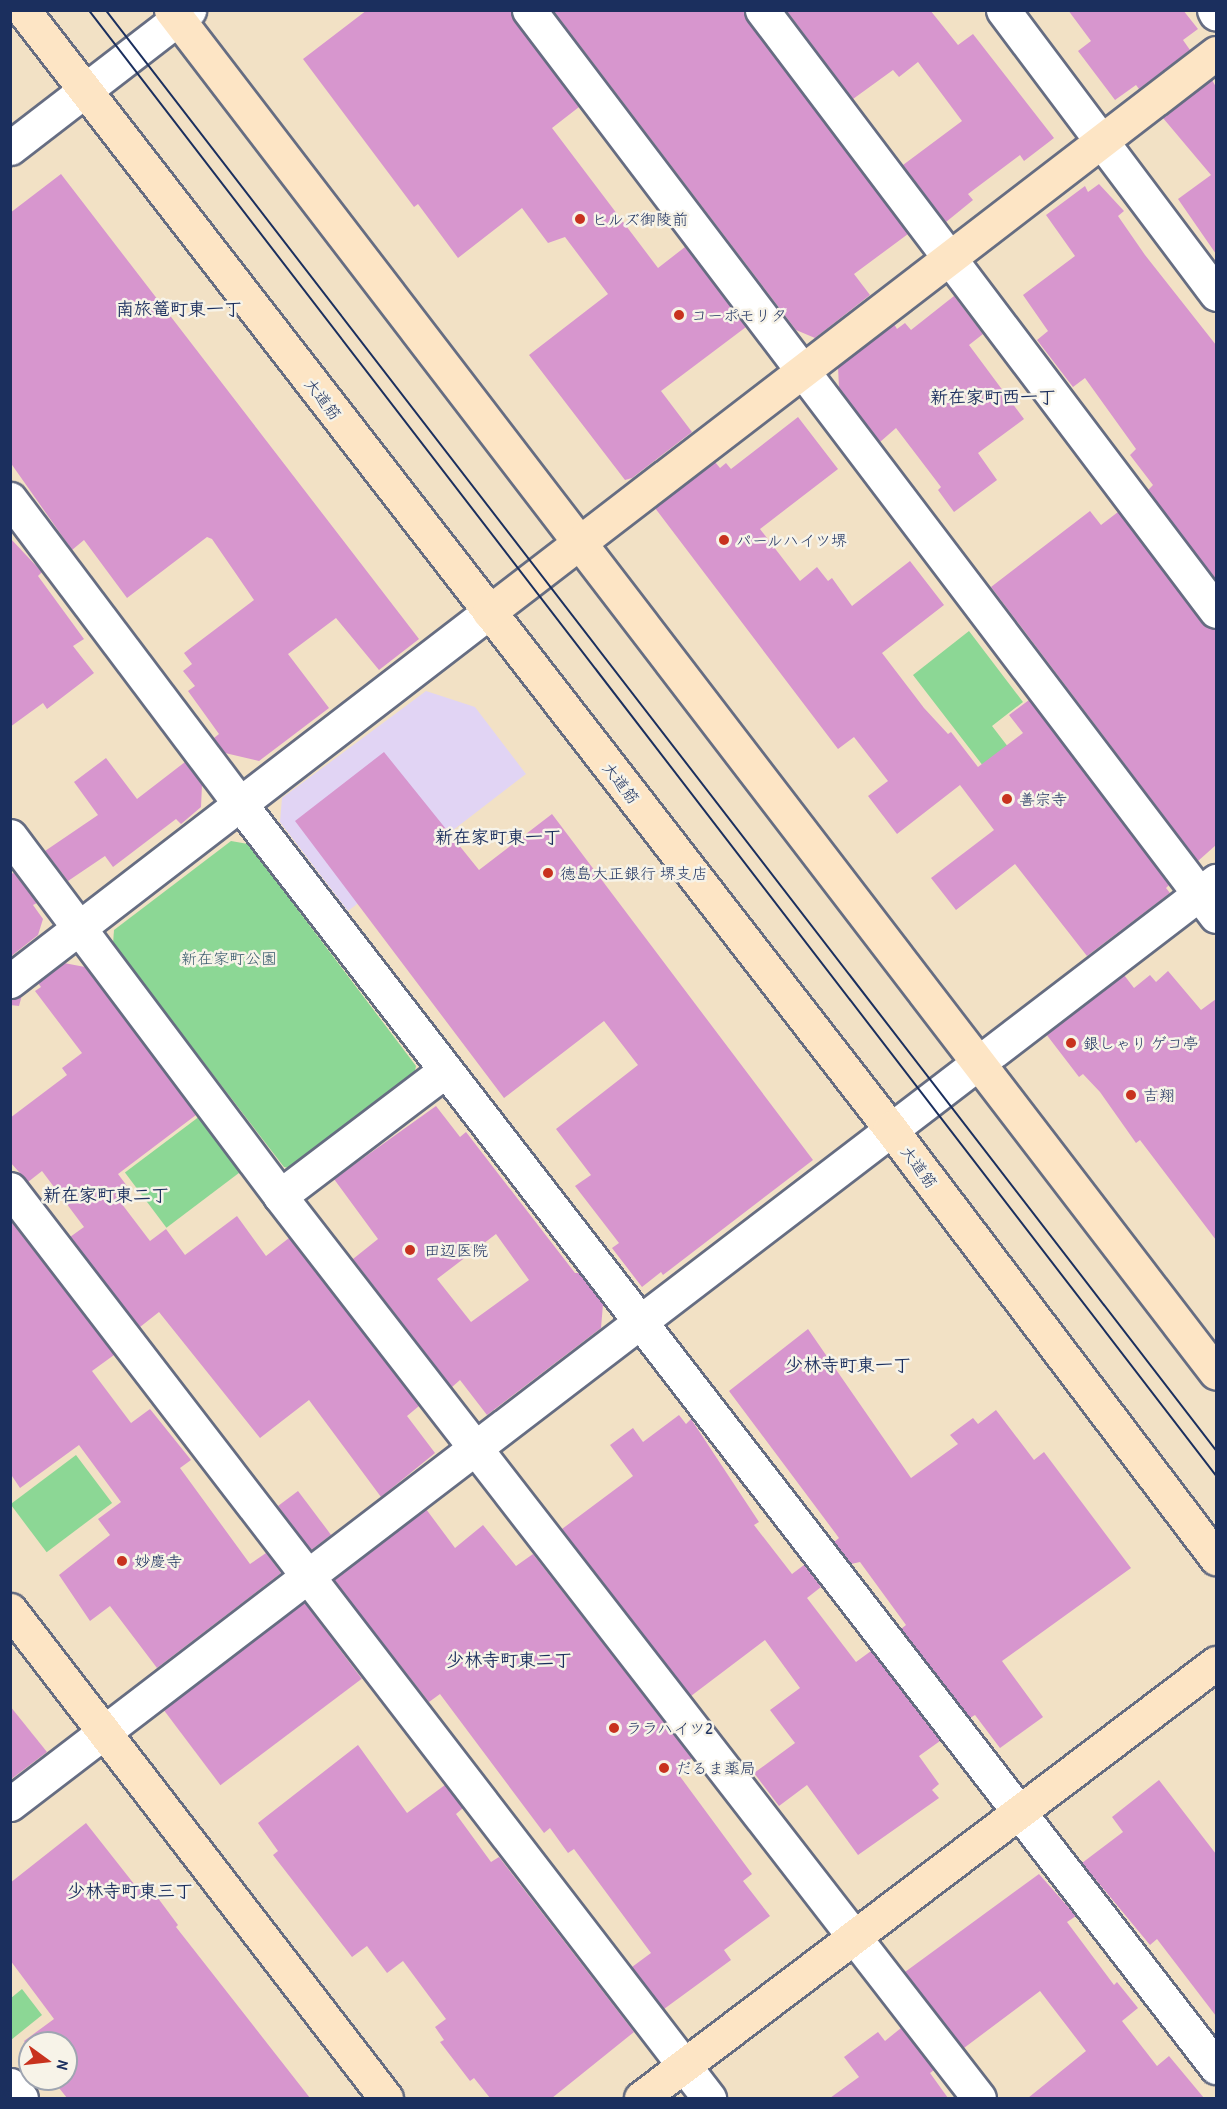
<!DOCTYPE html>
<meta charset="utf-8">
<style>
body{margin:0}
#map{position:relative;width:1227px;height:2109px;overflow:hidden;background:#f2e1c5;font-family:"Patrick Hand","Klee One",sans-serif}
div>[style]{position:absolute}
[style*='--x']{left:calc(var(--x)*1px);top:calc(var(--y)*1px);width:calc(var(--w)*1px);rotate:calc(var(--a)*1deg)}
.built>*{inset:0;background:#e1d4f4}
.green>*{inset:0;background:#8cd795;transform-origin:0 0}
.building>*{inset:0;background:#d796ce;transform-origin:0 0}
.roads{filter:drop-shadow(2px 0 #666d82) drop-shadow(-2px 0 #666d82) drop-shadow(0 2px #666d82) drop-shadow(0 -2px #666d82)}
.street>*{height:33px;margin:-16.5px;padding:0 16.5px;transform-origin:16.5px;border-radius:16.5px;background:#fff}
.secondary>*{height:33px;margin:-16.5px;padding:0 16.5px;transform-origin:16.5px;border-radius:16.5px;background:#fde5c5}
.tram>*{height:1.5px;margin:-0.75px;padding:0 0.75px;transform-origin:0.75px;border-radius:0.75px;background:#1b2f5e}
.dots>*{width:16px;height:16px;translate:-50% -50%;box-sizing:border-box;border:3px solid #f7f3e8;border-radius:50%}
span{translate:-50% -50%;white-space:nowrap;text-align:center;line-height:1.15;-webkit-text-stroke:5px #f7f3e8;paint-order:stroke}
.poi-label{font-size:16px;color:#1b2f5e}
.left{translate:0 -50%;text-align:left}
.street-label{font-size:16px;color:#1b2f5e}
.park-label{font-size:16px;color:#37596c}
.neighbourhood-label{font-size:18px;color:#1b2f5e;font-weight:700}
.frame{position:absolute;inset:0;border:12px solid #1b2f5e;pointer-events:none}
.north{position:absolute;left:18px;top:2031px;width:60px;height:60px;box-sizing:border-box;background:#f7f3e8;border:2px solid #9fa5b1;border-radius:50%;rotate:105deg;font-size:16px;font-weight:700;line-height:24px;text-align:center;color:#1b2f5e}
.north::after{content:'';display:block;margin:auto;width:21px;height:27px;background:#c8321e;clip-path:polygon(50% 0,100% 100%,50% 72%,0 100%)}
</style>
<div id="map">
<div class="built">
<div style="clip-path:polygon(426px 691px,475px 707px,526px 774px,348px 911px,280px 822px,282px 798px)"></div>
</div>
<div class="green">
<div style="clip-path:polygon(969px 631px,1023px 702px,992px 726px,1012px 752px,987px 771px,913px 675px)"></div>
<div style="clip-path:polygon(231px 841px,248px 844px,416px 1066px,413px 1080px,298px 1170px,284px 1167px,113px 944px,114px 930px)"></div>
<div style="left:200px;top:1116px;width:69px;height:94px;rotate:53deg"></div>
<div style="left:76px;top:1455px;width:60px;height:82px;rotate:53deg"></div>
<div style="clip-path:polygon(22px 1989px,42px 2015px,11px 2040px,11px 1998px)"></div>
</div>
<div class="building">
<div style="clip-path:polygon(367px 10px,511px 10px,514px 21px,579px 107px,552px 128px,658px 268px,685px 247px,746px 327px,661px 391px,692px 432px,632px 478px,625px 480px,529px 355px,608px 294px,565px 237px,548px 243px,522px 208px,458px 258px,418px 204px,414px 207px,303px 59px)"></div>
<div style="clip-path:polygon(553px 10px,744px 10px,747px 21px,908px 234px,854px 274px,870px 295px,815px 338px,796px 330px)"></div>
<div style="clip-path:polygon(786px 10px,930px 10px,958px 45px,973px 34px,1054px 138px,1024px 161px,1020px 155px,968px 194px,973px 200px,946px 222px,903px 165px,962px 121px,918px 62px,899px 77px,893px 70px,853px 99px)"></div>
<div style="clip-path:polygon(1068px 10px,1183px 10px,1198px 29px,1183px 40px,1190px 50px,1139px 89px,1136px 85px,1115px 100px,1078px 51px,1091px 41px)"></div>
<div style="clip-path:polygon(1212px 80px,1216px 87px,1216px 254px,1178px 199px,1211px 175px,1163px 118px)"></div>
<div style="clip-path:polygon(61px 174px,419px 639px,379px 670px,336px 618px,288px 654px,329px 708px,259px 761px,225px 753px,214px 738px,219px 734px,188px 691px,195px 686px,183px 671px,192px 664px,184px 653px,254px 600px,212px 539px,207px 537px,127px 598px,84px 540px,72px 550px,10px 462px,10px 213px)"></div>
<div style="clip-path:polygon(1099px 184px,1124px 211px,1118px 216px,1145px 255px,1216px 345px,1216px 581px,1148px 490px,1153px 485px,1130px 455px,1136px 449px,1085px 378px,1073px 387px,1037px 340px,1048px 331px,1023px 295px,1075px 256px,1046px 215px,1085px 186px,1088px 192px)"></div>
<div style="clip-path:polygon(954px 296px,983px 334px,969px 345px,1024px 419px,978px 453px,997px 480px,954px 512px,938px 490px,941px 487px,896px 428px,880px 442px,839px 388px,838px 367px,894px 324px,897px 329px,905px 323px,911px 330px)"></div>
<div style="clip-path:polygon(798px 417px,838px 469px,760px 529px,800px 581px,817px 567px,828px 581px,832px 578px,852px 606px,910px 561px,944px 605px,882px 653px,924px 708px,948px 734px,951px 732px,978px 767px,1023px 733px,1009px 715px,1029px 700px,1169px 885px,1166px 888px,1170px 893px,1087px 956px,1015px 864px,956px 910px,931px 878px,994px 830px,960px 785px,897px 834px,868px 796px,888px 781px,854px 737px,838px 749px,655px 508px,715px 462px,720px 468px,726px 463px,731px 469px)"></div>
<div style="clip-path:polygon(1090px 511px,1101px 525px,1118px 512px,1201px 622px,1216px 629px,1216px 845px,1198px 861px,991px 587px)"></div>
<div style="clip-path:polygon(10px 538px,42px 572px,38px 576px,84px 639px,73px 646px,94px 673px,47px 709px,43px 703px,10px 727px)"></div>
<div style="clip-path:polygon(384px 752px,479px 870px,552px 814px,813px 1160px,663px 1275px,661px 1272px,642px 1287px,612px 1248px,619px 1243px,575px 1186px,591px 1175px,556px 1129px,638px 1065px,604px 1021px,504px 1098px,295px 821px)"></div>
<div style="clip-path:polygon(106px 758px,137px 799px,185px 762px,202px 785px,201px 807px,181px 824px,176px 819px,113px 867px,105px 856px,68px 881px,45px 851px,98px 815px,74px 782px)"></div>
<div style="clip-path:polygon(14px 873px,37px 903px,33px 905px,43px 919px,38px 935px,10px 957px,10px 874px)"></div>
<div style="clip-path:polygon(64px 963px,85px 967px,196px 1115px,118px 1174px,127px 1186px,115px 1195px,150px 1241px,166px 1229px,185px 1255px,237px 1216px,266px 1256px,289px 1238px,419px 1406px,407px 1416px,435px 1453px,381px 1497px,309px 1400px,260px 1438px,159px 1312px,140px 1327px,70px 1237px,84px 1227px,42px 1171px,28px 1182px,10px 1162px,10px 1118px,67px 1075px,62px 1068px,82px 1053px,35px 991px,41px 987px,38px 983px)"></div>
<div style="clip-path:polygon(1168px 971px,1201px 1010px,1216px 999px,1216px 1240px,1140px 1140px,1136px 1143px,1100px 1092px,1083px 1074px,1079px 1077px,1046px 1034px,1124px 975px,1134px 988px,1150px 975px,1156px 982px)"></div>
<div style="clip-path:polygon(22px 995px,19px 1006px,10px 1005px,10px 999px)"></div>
<div style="clip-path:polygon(evenodd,436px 1106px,460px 1137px,466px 1132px,575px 1273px,579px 1273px,603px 1304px,601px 1328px,487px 1415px,460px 1380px,452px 1387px,353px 1259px,378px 1239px,334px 1179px,436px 1106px,496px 1234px,529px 1280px,471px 1322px,437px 1279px,496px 1234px)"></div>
<div style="clip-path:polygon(10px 1220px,114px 1355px,92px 1371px,131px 1423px,150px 1409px,191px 1460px,180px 1468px,250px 1564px,266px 1553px,281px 1573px,157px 1668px,110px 1606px,90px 1621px,59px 1575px,110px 1535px,98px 1519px,121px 1502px,79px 1445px,20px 1488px,10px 1473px)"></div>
<div style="clip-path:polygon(808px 1329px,911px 1478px,958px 1444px,950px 1435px,973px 1418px,978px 1424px,996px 1410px,1034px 1460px,1044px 1452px,1131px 1568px,1002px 1661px,1043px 1717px,1000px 1748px,975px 1715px,970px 1718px,901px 1629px,906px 1625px,860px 1562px,851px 1564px,834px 1542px,839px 1538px,729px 1391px)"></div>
<div style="clip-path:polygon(679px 1415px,686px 1424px,691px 1419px,759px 1522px,754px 1525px,792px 1574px,804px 1565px,821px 1587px,807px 1598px,856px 1662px,871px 1651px,940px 1741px,919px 1756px,939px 1784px,932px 1790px,939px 1798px,858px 1855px,807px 1785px,779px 1806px,754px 1773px,795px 1743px,770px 1710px,800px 1688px,765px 1640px,691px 1696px,562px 1529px,633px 1476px,610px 1445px,633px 1428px,643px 1442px)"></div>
<div style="left:298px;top:1491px;width:55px;height:25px;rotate:53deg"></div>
<div style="clip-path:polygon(426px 1509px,455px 1548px,483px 1525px,516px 1566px,533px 1554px,692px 1758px,676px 1771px,752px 1874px,743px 1881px,770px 1916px,724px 1950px,731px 1960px,664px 2009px,632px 1967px,651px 1953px,574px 1849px,568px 1853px,550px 1828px,544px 1833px,440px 1694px,429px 1702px,334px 1580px)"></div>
<div style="left:304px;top:1602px;width:96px;height:177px;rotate:53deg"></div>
<div style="clip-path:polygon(10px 1706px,47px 1752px,10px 1780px)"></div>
<div style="clip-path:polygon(358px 1745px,407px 1813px,445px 1785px,463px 1808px,456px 1814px,491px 1862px,499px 1857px,634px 2032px,552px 2098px,490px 2098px,474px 2078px,470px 2081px,440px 2042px,444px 2040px,435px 2027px,446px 2019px,403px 1961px,387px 1973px,367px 1946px,352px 1957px,273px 1855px,278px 1851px,258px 1823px)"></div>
<div style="clip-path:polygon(1159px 1780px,1216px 1854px,1216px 2016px,1157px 1939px,1150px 1945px,1082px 1863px,1123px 1832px,1112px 1817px)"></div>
<div style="clip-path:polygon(86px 1823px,138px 1889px,146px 1882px,178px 1925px,176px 1927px,310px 2098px,67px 2098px,52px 2079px,66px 2079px,66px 2043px,30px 2043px,30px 2050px,24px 2041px,54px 2019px,10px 1960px,10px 1883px)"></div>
<div style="clip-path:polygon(1039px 1874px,1076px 1916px,1067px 1922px,1114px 1985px,1117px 1982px,1138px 2008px,1122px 2021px,1157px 2066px,1169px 2056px,1204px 2098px,1028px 2098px,1086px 2051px,1040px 1991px,964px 2048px,905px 1972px)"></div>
<div style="clip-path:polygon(901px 2028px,934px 2070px,930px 2073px,948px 2098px,830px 2098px,859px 2077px,844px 2057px,878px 2032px,885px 2041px)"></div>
</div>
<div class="roads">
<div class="street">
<div style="--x:529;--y:10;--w:1137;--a:52.83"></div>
<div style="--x:762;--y:10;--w:753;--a:52.93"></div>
<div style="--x:1003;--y:10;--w:355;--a:53.1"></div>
<div style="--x:1214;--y:10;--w:4;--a:63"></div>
<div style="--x:10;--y:148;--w:226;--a:-37.6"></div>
<div style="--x:10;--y:499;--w:383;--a:53"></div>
<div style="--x:241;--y:805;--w:1595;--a:52.31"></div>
<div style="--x:10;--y:836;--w:450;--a:53.1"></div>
<div style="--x:280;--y:1196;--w:1141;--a:52.23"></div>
<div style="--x:10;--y:981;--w:605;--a:-37.61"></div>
<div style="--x:10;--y:1189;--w:1147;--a:52.44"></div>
<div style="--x:280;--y:1196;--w:208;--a:-37.2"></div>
<div style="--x:10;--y:1804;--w:1519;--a:-37.43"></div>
<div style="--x:10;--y:2085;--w:17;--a:50"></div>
</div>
<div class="secondary">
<div style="--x:23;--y:10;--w:1415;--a:52.21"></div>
<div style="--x:890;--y:1128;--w:540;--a:52.83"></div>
<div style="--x:171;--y:10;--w:1717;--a:52.52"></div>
<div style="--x:489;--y:612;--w:917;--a:-37.56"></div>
<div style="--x:10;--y:1610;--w:616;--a:52.39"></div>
<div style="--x:641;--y:2098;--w:721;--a:-37.11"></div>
</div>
</div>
<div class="tram">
<div style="--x:89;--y:10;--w:1848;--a:52.43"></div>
<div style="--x:106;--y:10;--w:1818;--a:52.37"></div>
</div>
<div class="dots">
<div style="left:580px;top:219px;background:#c8321e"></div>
<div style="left:679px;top:315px;background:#c8321e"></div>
<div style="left:724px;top:540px;background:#c8321e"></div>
<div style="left:1007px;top:799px;background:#c8321e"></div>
<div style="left:548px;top:873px;background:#c8321e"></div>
<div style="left:1071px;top:1043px;background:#c8321e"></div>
<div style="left:1131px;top:1095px;background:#c8321e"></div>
<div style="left:410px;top:1250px;background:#c8321e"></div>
<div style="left:122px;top:1561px;background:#c8321e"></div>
<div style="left:614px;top:1728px;background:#c8321e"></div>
<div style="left:664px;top:1768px;background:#c8321e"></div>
</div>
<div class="poi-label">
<span class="left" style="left:592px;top:219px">ヒルズ御陵前</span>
<span class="left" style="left:691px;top:315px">コーポモリタ</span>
<span class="left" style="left:736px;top:540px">パールハイツ堺</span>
<span class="left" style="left:1019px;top:799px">善宗寺</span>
<span class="left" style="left:560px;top:873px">徳島大正銀行 堺支店</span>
<span class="left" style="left:1083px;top:1043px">銀しゃり ゲコ亭</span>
<span class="left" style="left:1143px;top:1095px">吉翔</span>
<span class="left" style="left:424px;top:1250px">田辺医院</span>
<span class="left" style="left:134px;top:1561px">妙慶寺</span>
<span class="left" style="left:626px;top:1728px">ララハイツ2</span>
<span class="left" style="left:676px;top:1768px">だるま薬局</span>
</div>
<div class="street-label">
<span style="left:323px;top:399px;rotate:52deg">大道筋</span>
<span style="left:621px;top:783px;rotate:52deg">大道筋</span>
<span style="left:919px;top:1167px;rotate:53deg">大道筋</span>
</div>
<div class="park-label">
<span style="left:229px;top:958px">新在家町公園</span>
</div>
<div class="neighbourhood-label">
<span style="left:179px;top:309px">南旅篭町東一丁</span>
<span style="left:993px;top:397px">新在家町西一丁</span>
<span style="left:498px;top:837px">新在家町東一丁</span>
<span style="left:106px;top:1195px">新在家町東二丁</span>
<span style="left:848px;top:1365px">少林寺町東一丁</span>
<span style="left:509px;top:1660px">少林寺町東二丁</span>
<span style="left:130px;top:1891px">少林寺町東三丁</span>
</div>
<div class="frame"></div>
<div class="north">N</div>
</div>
